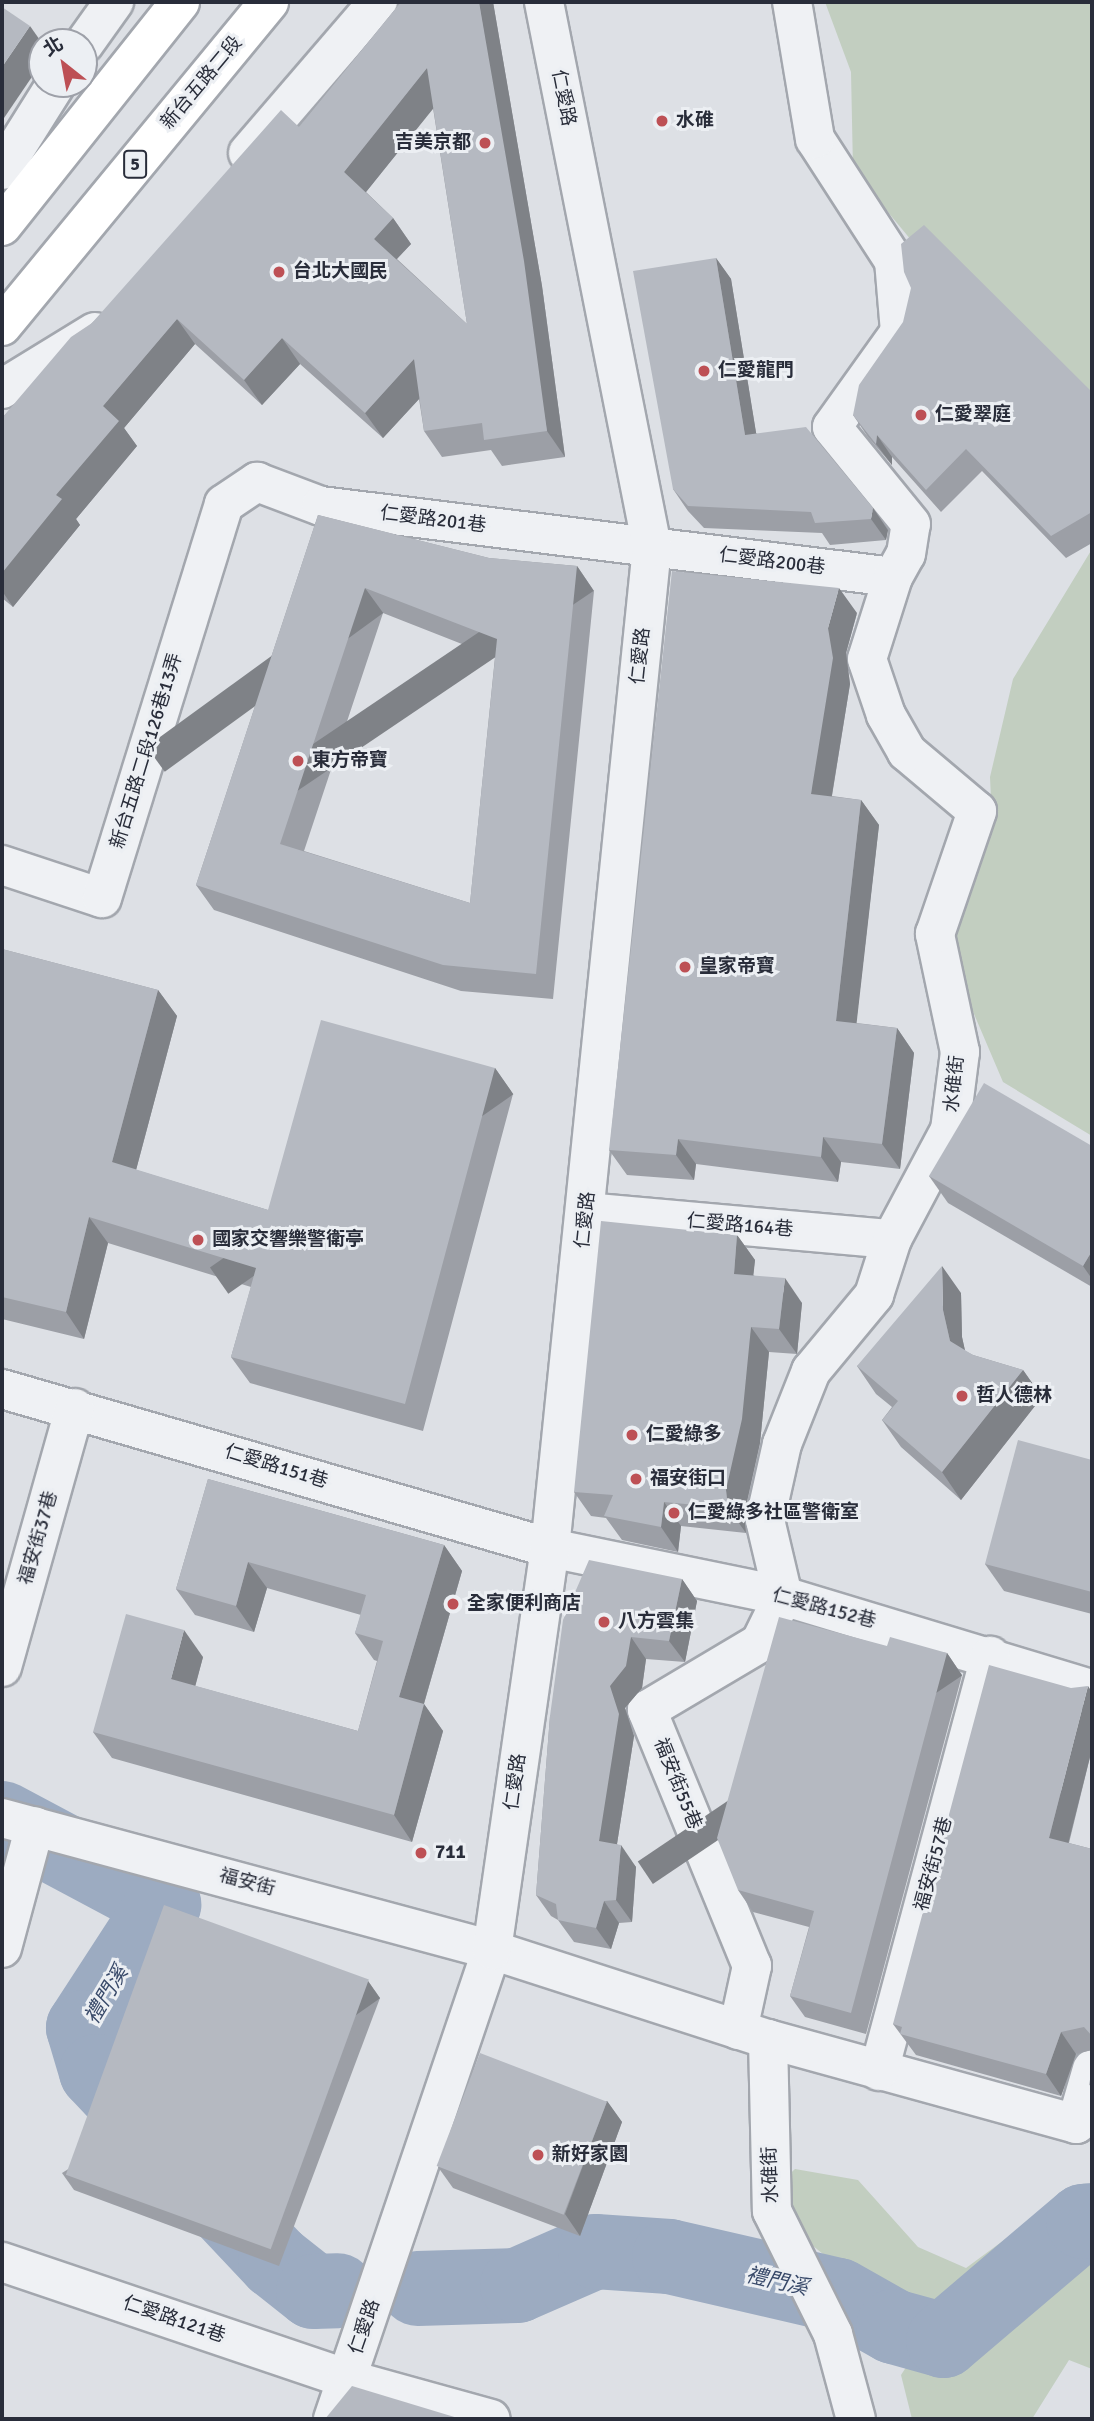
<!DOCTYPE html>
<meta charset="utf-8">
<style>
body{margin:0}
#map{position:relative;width:1094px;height:2421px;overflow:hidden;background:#dde0e5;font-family:Signika,"Noto Sans TC",sans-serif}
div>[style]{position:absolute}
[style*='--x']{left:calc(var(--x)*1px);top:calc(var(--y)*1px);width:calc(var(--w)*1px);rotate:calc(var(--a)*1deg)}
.green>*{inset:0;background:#c2cec0}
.river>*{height:75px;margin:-37.5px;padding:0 37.5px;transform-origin:37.5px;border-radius:37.5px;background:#9cabc1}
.roads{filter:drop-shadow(2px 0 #a3a7ae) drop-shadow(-2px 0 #a3a7ae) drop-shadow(0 2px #a3a7ae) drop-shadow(0 -2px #a3a7ae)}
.minor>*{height:38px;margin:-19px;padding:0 19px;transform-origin:19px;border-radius:19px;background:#eff1f4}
.major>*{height:38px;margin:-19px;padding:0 19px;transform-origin:19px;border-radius:19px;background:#fff}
.wall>*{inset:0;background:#9c9fa6}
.shaded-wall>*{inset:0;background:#7f8287;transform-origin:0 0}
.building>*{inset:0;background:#b5b9c1;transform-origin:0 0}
.dots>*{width:19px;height:19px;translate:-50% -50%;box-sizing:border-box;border:4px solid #eceff3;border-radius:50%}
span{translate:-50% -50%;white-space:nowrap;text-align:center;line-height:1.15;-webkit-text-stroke:6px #eceff3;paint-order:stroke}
.shield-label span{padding:2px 5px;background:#eceff3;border:2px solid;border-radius:5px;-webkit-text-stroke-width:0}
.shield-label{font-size:18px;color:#292d3a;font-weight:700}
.street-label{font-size:19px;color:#292d3a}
.poi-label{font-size:19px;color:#292d3a;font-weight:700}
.left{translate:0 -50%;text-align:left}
.right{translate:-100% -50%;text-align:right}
.water-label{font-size:21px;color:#384969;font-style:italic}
.frame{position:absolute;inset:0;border:4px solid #292d3a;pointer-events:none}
.north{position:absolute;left:28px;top:28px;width:70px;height:70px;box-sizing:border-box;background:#eceff3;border:2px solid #9ea1a9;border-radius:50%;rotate:329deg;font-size:19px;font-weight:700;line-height:28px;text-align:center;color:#292d3a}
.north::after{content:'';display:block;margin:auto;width:24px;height:32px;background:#bd5055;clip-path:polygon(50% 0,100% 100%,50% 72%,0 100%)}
</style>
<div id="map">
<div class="green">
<div style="clip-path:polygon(825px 2px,1092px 2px,1092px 398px,926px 258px,853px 170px,851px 72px)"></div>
<div style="clip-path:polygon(1092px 549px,1092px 1136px,1003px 1082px,951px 960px,957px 909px,992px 821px,990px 777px,1013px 679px)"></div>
<div style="clip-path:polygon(795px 2169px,858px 2180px,918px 2247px,966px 2268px,1023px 2226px,1077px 2196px,1092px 2197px,1092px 2369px,1069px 2360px,1032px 2419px,912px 2419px,901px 2375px,916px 2352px,906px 2315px,877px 2298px,791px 2228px,780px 2183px)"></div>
</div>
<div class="river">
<div style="--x:2;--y:1818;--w:183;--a:28.1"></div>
<div style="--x:163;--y:1904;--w:147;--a:123"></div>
<div style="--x:83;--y:2027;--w:46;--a:73.5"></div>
<div style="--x:96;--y:2071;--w:261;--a:46.7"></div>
<div style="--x:275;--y:2261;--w:48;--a:38.3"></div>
<div style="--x:313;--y:2291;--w:24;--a:-2"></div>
<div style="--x:417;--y:2288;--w:100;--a:-1.7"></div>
<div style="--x:517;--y:2285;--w:85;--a:-23.6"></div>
<div style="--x:595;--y:2251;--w:74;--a:3.9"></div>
<div style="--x:669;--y:2256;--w:173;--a:13"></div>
<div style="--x:838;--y:2295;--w:63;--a:29.4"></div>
<div style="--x:893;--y:2326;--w:52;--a:15.6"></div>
<div style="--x:943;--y:2340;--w:184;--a:-40.4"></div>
<div style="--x:1083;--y:2221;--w:9;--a:-6"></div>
</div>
<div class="roads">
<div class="minor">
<div style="--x:84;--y:44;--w:52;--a:-54.5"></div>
<div style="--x:248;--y:153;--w:199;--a:-49.3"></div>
<div style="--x:2;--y:170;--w:102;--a:-57.9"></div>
<div style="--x:2;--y:389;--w:109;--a:-31.5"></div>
<div style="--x:2;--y:865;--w:105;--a:18.3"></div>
<div style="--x:102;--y:898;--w:412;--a:-72.8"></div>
<div style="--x:224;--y:504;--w:40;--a:-34"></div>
<div style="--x:257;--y:482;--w:68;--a:20.6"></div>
<div style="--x:321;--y:506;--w:576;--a:7.08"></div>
<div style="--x:587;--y:1212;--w:306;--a:5.1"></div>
<div style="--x:2;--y:1389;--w:571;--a:16.18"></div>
<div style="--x:550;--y:1548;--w:238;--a:11.6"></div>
<div style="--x:783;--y:1596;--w:323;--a:16.8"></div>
<div style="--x:2;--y:1667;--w:269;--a:-74.3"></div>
<div style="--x:2;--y:1818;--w:507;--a:15.08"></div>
<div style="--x:492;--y:1950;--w:290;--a:17.9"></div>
<div style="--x:768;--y:2039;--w:320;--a:15.4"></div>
<div style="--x:1076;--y:2124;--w:57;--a:-73.8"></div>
<div style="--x:2;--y:1948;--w:126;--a:-74.9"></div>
<div style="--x:738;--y:2030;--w:66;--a:-77.7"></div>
<div style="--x:752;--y:1966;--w:277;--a:-112.3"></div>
<div style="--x:647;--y:1710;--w:131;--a:-30.7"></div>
<div style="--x:760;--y:1643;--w:52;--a:-63.9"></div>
<div style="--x:783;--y:1596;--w:78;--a:-103.3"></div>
<div style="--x:765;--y:1520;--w:78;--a:-77.4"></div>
<div style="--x:782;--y:1444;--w:79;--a:-68.3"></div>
<div style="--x:811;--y:1371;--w:99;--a:-50.3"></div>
<div style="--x:874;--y:1295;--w:59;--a:-72.2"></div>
<div style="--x:892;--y:1239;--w:123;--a:-62"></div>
<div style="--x:950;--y:1130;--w:79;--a:-82.7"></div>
<div style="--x:960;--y:1052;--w:121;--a:-102"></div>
<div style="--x:935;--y:934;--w:130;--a:-71.1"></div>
<div style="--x:977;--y:811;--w:92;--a:-139.9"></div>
<div style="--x:907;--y:752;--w:43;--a:-119.6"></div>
<div style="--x:886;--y:715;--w:59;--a:-108.7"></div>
<div style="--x:867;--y:659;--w:86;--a:-72.4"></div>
<div style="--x:893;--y:577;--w:26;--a:-61"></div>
<div style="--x:906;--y:554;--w:30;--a:-81"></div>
<div style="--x:911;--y:524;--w:125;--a:-129.2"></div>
<div style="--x:832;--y:427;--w:117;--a:-54.4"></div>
<div style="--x:900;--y:332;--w:71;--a:-94.8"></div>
<div style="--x:894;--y:261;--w:145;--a:-122.9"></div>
<div style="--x:815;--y:139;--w:139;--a:-99.5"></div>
<div style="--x:768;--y:2039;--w:172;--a:88.7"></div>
<div style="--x:772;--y:2211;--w:137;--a:63.6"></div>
<div style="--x:833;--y:2334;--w:88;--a:74.9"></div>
<div style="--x:879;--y:2071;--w:430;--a:-75"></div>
<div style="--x:2;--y:2262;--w:364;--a:18.7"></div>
<div style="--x:347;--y:2379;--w:149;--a:15.5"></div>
<div style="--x:333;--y:2419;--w:495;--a:-71.3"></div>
<div style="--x:492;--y:1950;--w:406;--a:-81.8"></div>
<div style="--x:550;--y:1548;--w:1006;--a:-84.18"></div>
<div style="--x:652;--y:547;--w:556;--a:-101.21"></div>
</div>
<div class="major">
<div style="--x:2;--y:226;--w:286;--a:-51.5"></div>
<div style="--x:2;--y:326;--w:420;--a:-50.5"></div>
</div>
</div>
<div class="wall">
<div style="clip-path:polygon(evenodd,401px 2px,493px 2px,542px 286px,565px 457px,502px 466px,491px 450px,442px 457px,424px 431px,419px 399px,383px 438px,300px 364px,262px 405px,195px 344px,124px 428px,137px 446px,76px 519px,80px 525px,13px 607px,2px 598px,2px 418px,92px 323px,299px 127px,401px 2px,433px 108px,467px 324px,397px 259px,411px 244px,393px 218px,366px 192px,433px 108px)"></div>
<div style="clip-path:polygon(716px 258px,731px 279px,756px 433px,888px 530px,886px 540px,830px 545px,822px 533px,704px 528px,688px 511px,673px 489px)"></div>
<div style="clip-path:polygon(1092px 392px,1092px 543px,1066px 558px,982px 471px,941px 512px,892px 457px,892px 465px,868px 437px,853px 415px)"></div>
<div style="clip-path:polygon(evenodd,318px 515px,489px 558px,577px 566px,594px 591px,553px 999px,461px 991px,214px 910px,196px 885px,318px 515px,383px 613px,495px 657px,470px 903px,304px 851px,383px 613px)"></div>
<div style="clip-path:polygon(857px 613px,846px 653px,850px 684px,832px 796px,861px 800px,879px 825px,856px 1023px,897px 1028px,914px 1053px,900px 1169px,841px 1162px,838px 1182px,696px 1164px,694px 1180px,627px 1175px,609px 1150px)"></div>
<div style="clip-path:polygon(2px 949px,158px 990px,177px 1016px,136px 1170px,268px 1210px,495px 1068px,513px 1094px,423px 1431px,250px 1383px,231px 1357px,251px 1287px,108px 1243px,84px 1339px,2px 1319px)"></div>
<div style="clip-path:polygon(1092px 1146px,1092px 1287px,948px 1203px,929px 1176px)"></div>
<div style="clip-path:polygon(737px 1235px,755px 1260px,753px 1275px,802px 1303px,797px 1354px,769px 1352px,760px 1443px,744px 1515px,746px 1533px,681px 1526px,678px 1552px,622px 1540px,606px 1518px,591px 1516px,574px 1492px)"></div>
<div style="clip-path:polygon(961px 1293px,962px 1337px,965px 1351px,973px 1355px,1023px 1370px,1042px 1397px,961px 1500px,901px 1447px,882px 1420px,892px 1407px,876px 1394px,857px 1366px)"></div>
<div style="clip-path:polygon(1092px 1460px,1092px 1614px,1004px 1591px,985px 1564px)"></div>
<div style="clip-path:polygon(208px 1479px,444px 1545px,462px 1571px,424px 1704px,443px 1731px,412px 1842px,112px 1758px,93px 1732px,203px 1657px,195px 1686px,358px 1731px,377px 1661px,374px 1660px,355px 1633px,361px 1615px,267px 1588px,254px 1632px,195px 1615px,176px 1589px)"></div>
<div style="clip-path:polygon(682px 1579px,697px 1601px,685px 1662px,646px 1659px,642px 1688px,625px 1708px,634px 1736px,617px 1844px,636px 1867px,632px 1922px,619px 1923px,611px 1949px,574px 1942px,558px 1920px,551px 1916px,536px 1895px,550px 1716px)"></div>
<div style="clip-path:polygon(887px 1646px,947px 1653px,962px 1675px,866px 2034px,805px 2017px,790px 1996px,809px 1927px,753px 1912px,738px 1890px)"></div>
<div style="clip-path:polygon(1092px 1749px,1069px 1843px,1092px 1849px,1092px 2050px,1076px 2054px,1061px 2096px,916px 2055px,893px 2024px)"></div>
<div style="clip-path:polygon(368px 1981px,380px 1998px,279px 2266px,74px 2190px,62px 2173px)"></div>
<div style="clip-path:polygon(607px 2101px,622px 2122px,580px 2236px,453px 2188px,438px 2167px)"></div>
</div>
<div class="shaded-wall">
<div style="clip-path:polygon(479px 2px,493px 2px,542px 286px,565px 457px,547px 431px)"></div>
<div style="clip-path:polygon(30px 26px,42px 43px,42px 62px,2px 121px,2px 67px)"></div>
<div style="clip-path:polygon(427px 68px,445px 94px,362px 197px,344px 172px)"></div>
<div style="clip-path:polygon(393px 218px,411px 244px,392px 264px,374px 239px)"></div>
<div style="clip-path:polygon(716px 258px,731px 279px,760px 457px,745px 435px)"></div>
<div style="clip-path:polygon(177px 319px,195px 344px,124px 428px,137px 446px,76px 519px,80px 525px,13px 607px,2px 591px,2px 573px,56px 495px,103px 406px)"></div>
<div style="clip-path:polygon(282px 338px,300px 364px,262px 405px,244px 380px)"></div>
<div style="clip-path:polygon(414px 359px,432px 385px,383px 438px,365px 413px)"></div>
<div style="clip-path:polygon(877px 435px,892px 457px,892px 465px,876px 444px)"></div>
<div style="clip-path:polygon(873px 508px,888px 530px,886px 540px,871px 519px)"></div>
<div style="left:577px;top:566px;width:30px;height:410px;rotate:56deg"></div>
<div style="left:365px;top:588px;width:31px;height:270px;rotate:54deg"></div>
<div style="clip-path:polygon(839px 588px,857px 613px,846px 653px,850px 684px,828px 819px,811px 794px,828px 628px)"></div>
<div style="clip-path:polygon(861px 800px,879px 825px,854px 1046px,836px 1021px)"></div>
<div style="clip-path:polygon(158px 990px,177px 1016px,131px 1189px,112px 1162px)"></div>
<div style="clip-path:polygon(897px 1028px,914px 1053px,900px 1169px,882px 1144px)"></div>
<div style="left:495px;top:1068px;width:32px;height:348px;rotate:55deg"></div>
<div style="clip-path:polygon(823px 1137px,841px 1162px,838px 1182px,821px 1157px)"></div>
<div style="clip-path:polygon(678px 1139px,696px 1164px,694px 1180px,676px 1155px)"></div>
<div style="clip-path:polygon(89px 1217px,108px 1243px,84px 1339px,66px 1312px)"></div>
<div style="clip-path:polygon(737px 1235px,755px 1260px,751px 1298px,734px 1274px)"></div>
<div style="clip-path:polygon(1092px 1251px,1092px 1279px,1083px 1266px)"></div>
<div style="clip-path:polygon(942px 1266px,961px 1293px,962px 1337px,969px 1368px,950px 1341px,943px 1310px)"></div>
<div style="clip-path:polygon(785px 1278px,802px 1303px,797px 1354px,779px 1329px)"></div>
<div style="clip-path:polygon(751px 1327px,769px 1352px,760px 1443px,744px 1515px,746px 1533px,728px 1508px,726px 1490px)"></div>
<div style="clip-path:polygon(1023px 1370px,1042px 1397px,961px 1500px,942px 1472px)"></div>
<div style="clip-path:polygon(664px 1502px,681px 1526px,678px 1552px,661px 1527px)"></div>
<div style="clip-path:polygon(444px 1545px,462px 1571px,418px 1724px,399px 1697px)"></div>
<div style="clip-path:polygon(248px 1562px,267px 1588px,254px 1632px,236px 1606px)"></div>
<div style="clip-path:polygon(682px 1579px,697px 1601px,685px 1662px,669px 1641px)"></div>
<div style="clip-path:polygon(184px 1630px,203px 1657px,190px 1706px,171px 1679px)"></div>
<div style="clip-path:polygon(631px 1637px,646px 1659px,642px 1688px,625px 1708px,634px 1736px,614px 1863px,599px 1841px,610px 1686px)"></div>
<div style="left:947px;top:1653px;width:27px;height:373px;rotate:56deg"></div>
<div style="clip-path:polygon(1088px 1686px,1092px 1692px,1092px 1749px,1064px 1860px,1049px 1838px)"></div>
<div style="clip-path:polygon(424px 1704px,443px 1731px,412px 1842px,394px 1815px)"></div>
<div style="clip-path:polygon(621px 1845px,636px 1867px,632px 1922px,616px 1900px)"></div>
<div style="clip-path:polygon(604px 1901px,619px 1923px,611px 1949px,596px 1928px)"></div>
<div style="left:368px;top:1981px;width:21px;height:286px;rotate:55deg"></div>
<div style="clip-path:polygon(1061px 2032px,1076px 2054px,1061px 2096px,1046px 2074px)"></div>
<div style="clip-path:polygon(607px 2101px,622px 2122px,580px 2236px,565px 2214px)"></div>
</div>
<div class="building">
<div style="clip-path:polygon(evenodd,401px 2px,479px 2px,524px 261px,547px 431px,484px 440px,482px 423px,424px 431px,414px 359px,365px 413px,282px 338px,244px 380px,177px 319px,103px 406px,119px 421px,56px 495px,62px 499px,2px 573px,2px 418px,71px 337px,92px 323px,281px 110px,299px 127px,401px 2px,427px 68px,467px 324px,374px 239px,393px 218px,344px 172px,427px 68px)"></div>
<div style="clip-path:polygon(2px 7px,30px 26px,2px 67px)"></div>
<div style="clip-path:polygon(924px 225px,1092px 392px,1092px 512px,1051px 536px,966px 449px,926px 490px,877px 435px,876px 444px,853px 415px,859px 385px,903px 322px,911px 288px,904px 272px,901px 244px)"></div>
<div style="clip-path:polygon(716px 258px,745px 435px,806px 427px,873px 508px,871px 519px,815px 523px,811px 512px,688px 506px,673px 489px,633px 271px)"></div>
<div style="clip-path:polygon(evenodd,318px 515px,489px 558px,577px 566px,536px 974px,443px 965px,196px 885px,318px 515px,365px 588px,497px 639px,470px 903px,280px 844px,365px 588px)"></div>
<div style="clip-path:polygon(672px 571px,839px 588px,828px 628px,833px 658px,811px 794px,861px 800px,836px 1021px,897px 1028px,882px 1144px,823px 1137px,821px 1157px,678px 1139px,676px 1155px,609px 1150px)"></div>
<div style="clip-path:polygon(2px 949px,158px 990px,112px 1162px,268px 1210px,321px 1020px,495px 1068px,405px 1404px,231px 1357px,256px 1268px,89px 1217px,66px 1312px,2px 1297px)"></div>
<div style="clip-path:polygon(984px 1083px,1092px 1146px,1092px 1251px,1083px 1266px,929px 1176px)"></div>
<div style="clip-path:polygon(601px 1221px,737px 1235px,734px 1274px,785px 1278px,779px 1329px,751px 1327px,742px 1419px,726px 1490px,728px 1508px,664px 1502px,661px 1527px,604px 1516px,613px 1495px,574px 1492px)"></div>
<div style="clip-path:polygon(942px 1266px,943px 1310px,950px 1341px,973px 1355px,1023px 1370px,942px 1472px,882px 1420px,898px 1401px,857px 1366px)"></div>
<div style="clip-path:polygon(1018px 1440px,1092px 1460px,1092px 1592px,985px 1564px)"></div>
<div style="clip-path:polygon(208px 1479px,444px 1545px,399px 1697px,424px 1704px,394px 1815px,93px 1732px,126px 1614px,184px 1630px,171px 1679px,358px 1731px,383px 1641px,355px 1633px,366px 1595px,248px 1562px,236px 1606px,176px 1589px)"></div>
<div style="clip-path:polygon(589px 1560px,682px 1579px,669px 1641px,631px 1637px,626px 1666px,610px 1686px,619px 1714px,599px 1841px,621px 1845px,616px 1900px,604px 1901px,596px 1928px,558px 1920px,556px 1904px,536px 1895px,550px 1716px,563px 1620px)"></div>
<div style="clip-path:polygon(779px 1617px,887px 1646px,890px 1637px,947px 1653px,851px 2013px,790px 1996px,814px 1911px,738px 1890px,717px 1838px)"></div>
<div style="clip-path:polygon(989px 1665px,1071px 1688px,1088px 1686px,1049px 1838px,1092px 1849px,1092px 2036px,1084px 2027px,1061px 2032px,1046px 2074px,900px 2034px,902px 2027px,893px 2024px)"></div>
<div style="left:164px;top:1905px;width:218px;height:287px;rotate:20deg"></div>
<div style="left:480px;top:2053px;width:136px;height:121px;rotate:21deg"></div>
<div style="clip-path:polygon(1092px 2069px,1092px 2086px,1089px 2085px)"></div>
<div style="clip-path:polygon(352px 2386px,461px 2419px,325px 2419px)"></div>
</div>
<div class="dots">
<div style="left:662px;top:121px;background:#bd5055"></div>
<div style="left:485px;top:143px;background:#bd5055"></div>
<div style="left:279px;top:272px;background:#bd5055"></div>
<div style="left:704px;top:371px;background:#bd5055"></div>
<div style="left:921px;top:415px;background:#bd5055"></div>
<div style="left:298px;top:761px;background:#bd5055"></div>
<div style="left:685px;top:967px;background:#bd5055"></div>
<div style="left:198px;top:1240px;background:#bd5055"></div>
<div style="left:962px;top:1396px;background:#bd5055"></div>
<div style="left:632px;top:1435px;background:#bd5055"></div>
<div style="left:636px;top:1479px;background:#bd5055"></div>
<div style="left:674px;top:1513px;background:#bd5055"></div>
<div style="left:453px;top:1604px;background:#bd5055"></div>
<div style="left:604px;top:1622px;background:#bd5055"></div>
<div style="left:421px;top:1853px;background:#bd5055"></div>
<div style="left:538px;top:2155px;background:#bd5055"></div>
</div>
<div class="shield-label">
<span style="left:135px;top:164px">5</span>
</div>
<div class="street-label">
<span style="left:202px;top:83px;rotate:-50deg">新台五路二段</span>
<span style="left:563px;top:98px;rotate:79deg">仁愛路</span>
<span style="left:433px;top:520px;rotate:7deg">仁愛路201巷</span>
<span style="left:772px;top:562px;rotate:7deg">仁愛路200巷</span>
<span style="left:641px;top:656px;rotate:-84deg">仁愛路</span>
<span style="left:147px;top:751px;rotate:-73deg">新台五路二段126巷13弄</span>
<span style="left:955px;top:1084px;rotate:-84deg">水碓街</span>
<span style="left:586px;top:1220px;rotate:-84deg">仁愛路</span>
<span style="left:740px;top:1226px;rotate:5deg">仁愛路164巷</span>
<span style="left:276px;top:1467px;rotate:17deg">仁愛路151巷</span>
<span style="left:39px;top:1538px;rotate:-74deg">福安街37巷</span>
<span style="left:824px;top:1609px;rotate:15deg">仁愛路152巷</span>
<span style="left:516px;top:1782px;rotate:-82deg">仁愛路</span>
<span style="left:677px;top:1784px;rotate:68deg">福安街55巷</span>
<span style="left:934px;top:1864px;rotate:-75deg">福安街57巷</span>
<span style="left:247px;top:1883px;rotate:15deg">福安街</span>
<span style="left:771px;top:2175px;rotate:-92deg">水碓街</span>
<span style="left:174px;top:2320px;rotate:19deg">仁愛路121巷</span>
<span style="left:365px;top:2327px;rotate:-71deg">仁愛路</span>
</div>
<div class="poi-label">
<span class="left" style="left:676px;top:121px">水碓</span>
<span class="right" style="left:471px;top:143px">吉美京都</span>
<span class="left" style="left:293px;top:272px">台北大國民</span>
<span class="left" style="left:718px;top:371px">仁愛龍門</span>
<span class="left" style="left:935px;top:415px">仁愛翠庭</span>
<span class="left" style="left:312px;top:761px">東方帝寶</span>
<span class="left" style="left:699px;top:967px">皇家帝寶</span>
<span class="left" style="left:212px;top:1240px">國家交響樂警衛亭</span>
<span class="left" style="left:976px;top:1396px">哲人德林</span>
<span class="left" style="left:646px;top:1435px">仁愛綠多</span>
<span class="left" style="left:650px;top:1479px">福安街口</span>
<span class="left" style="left:688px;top:1513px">仁愛綠多社區警衛室</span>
<span class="left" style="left:467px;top:1604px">全家便利商店</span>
<span class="left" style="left:618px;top:1622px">八方雲集</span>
<span class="left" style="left:435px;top:1853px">711</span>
<span class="left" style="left:552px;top:2155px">新好家園</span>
</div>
<div class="water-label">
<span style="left:106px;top:1995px;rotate:-59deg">禮門溪</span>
<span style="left:777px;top:2281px;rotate:13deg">禮門溪</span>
</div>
<div class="frame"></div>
<div class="north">北</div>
</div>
